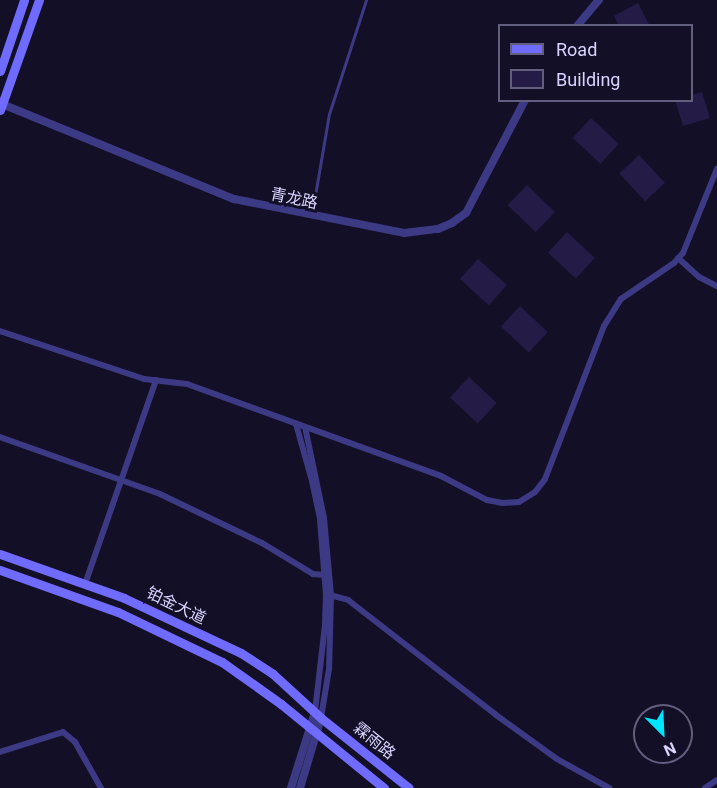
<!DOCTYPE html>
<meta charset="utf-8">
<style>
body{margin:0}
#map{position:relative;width:717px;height:788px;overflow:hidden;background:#130f26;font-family:Roboto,"Noto Sans SC",sans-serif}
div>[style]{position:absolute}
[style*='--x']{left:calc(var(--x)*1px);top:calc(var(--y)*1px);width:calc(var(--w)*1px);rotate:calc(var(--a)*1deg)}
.building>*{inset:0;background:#241b47;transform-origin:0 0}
.service>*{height:3px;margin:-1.5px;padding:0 1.5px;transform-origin:1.5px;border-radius:1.5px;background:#3d3a85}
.minor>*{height:6px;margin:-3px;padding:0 3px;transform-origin:3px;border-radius:3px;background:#3d3a85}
.tertiary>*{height:8px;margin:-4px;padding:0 4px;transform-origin:4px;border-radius:4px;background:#3d3a85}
.secondary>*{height:9px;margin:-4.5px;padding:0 4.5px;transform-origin:4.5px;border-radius:4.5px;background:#6f6bff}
span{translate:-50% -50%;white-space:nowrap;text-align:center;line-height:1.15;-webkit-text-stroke:6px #130f26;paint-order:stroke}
.street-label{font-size:16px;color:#d9d4ff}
.legend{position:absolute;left:498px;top:24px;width:195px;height:78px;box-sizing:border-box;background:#130f26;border:2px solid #625e7d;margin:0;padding:8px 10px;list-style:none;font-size:18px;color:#d9d4ff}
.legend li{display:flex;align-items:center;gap:12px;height:30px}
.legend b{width:30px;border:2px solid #625e7d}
.north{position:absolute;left:633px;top:704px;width:60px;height:60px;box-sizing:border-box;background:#130f26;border:2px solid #625e7d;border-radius:50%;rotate:156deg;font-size:16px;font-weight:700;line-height:24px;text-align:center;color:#d9d4ff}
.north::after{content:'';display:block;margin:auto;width:21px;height:27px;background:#00e5ff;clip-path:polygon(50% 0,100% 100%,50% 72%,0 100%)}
</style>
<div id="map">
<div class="building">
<div style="clip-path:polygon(638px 3px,650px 26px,619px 26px,614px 16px)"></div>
<div style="clip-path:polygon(702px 92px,710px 118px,683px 126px,675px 100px,692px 100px,692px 95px)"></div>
<div style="left:591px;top:118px;width:38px;height:27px;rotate:43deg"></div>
<div style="left:639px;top:155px;width:38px;height:27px;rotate:47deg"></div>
<div style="left:527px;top:185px;width:39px;height:28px;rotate:44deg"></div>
<div style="left:567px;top:232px;width:38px;height:28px;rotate:43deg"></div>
<div style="left:478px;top:259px;width:39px;height:27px;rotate:42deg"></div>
<div style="left:520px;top:306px;width:38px;height:28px;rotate:43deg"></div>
<div style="left:469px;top:377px;width:38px;height:28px;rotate:43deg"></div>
</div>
<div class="service">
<div style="--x:312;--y:213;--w:100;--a:-80.3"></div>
<div style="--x:329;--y:114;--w:120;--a:-72"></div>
</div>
<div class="minor">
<div style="--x:678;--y:258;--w:28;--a:42"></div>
<div style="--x:699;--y:277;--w:20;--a:27"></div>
<div style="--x:0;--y:331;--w:152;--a:18.4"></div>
<div style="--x:144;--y:379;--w:43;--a:6.6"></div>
<div style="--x:187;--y:384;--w:270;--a:19.9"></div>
<div style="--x:441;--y:476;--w:52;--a:27.6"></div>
<div style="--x:487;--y:500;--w:16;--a:11"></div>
<div style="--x:503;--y:503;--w:16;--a:-4"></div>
<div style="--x:519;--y:502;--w:19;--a:-32"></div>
<div style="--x:535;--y:492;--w:16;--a:-52"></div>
<div style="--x:545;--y:479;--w:164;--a:-68.9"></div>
<div style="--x:604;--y:326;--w:32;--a:-58"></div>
<div style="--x:621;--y:299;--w:64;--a:-34.2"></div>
<div style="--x:674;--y:263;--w:13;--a:-48"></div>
<div style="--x:683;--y:253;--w:91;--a:-68"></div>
<div style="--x:296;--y:424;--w:59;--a:74.3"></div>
<div style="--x:312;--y:481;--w:40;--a:78"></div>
<div style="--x:320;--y:520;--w:74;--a:85.4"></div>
<div style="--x:326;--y:594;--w:31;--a:92"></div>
<div style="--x:325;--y:625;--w:88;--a:96.6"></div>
<div style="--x:305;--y:427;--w:93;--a:78.2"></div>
<div style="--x:324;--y:518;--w:77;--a:84.8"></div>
<div style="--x:331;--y:595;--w:74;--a:91.5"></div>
<div style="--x:329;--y:669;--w:50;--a:99.3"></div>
<div style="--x:0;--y:437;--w:170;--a:19.6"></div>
<div style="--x:160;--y:494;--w:113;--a:25.7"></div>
<div style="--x:262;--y:543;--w:60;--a:31.3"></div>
<div style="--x:313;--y:574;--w:12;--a:5"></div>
<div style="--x:85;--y:584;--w:216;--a:-70.8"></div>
<div style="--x:326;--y:594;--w:23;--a:15"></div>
<div style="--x:348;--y:600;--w:187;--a:37.8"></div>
<div style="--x:496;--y:715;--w:75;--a:35.8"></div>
<div style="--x:557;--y:759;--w:60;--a:29.1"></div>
<div style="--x:0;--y:752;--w:66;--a:-17.6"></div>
<div style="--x:63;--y:732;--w:16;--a:40"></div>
<div style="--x:75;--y:742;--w:53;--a:60.5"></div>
<div style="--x:705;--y:788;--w:14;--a:-34"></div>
</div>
<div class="tertiary">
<div style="--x:577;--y:26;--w:34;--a:-50"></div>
<div style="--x:2;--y:104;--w:251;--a:22.3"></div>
<div style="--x:234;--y:199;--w:173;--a:11.3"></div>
<div style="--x:404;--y:233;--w:34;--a:-7"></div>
<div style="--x:438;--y:229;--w:15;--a:-23"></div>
<div style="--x:452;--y:223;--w:17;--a:-36"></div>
<div style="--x:466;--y:213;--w:127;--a:-62.4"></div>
<div style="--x:291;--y:788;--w:80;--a:-72.5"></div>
<div style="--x:300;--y:788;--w:73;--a:-73.3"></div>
</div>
<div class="secondary">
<div style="--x:0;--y:71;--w:75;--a:-71.3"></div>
<div style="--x:0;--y:110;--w:117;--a:-70.5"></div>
<div style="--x:0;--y:554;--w:132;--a:19.5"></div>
<div style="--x:124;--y:598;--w:129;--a:25.2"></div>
<div style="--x:241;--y:653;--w:38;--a:33"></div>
<div style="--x:273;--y:674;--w:65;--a:42.5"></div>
<div style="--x:321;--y:718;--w:112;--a:38.5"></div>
<div style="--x:0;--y:570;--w:125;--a:19.6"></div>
<div style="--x:118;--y:612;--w:115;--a:25.7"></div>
<div style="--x:222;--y:662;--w:72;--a:35.4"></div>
<div style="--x:281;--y:704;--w:133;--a:39.2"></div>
</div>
<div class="street-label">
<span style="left:294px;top:199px;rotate:12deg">青龙路</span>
<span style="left:176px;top:606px;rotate:26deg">铂金大道</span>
<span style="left:374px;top:741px;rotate:39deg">霖雨路</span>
</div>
<ul class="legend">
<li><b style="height:8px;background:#6f6bff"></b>Road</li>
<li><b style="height:16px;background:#241b47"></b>Building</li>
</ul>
<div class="north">N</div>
</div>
